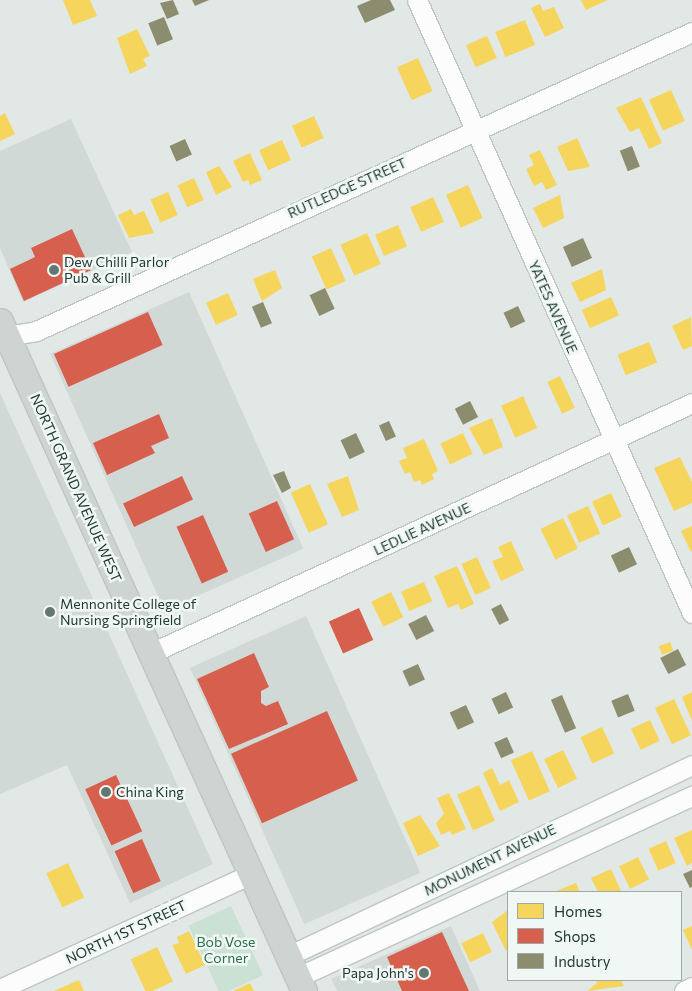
<!DOCTYPE html>
<style>
body{margin:0}
#map{position:relative;width:692px;height:991px;overflow:hidden;background:#e2e8e5;font-family:Commissioner,sans-serif}
div>[style]{position:absolute}
[style*='--x']{left:calc(var(--x)*1px);top:calc(var(--y)*1px);width:calc(var(--w)*1px);rotate:calc(var(--a)*1deg)}
.built>*{inset:0;background:#d0d9d5;transform-origin:0 0}
.green>*{inset:0;background:#cbe1d3;transform-origin:0 0}
.homes>*{inset:0;background:#f6d55c;transform-origin:0 0}
.shops>*{inset:0;background:#d6604d;transform-origin:0 0}
.industry>*{inset:0;background:#8c8c6e;transform-origin:0 0}
.roads{filter:drop-shadow(1px 0 #bfc5c2) drop-shadow(-1px 0 #bfc5c2) drop-shadow(0 1px #bfc5c2) drop-shadow(0 -1px #bfc5c2)}
.minor>*{height:19px;margin:-9.5px;padding:0 9.5px;transform-origin:9.5px;border-radius:9.5px;background:#fbfcfb}
.major>*{height:25px;margin:-12.5px;padding:0 12.5px;transform-origin:12.5px;border-radius:12.5px;background:#cdd4d2}
.dots>*{width:14px;height:14px;translate:-50% -50%;box-sizing:border-box;border:2px solid #f0f7f4;border-radius:50%}
span{translate:-50% -50%;white-space:nowrap;text-align:center;line-height:1.15;-webkit-text-stroke:5px #f0f7f4;paint-order:stroke}
.street-label{font-size:14px;color:#213a35}
.poi-label{font-size:14px;color:#213a35}
.left{translate:0 -50%;text-align:left}
.right{translate:-100% -50%;text-align:right}
.park-label{font-size:14px;color:#2c704a}
.legend{position:absolute;left:507px;top:891px;width:175px;height:90px;box-sizing:border-box;background:#f0f7f4;border:1px solid #9daba8;margin:0;padding:6px 9px;list-style:none;font-size:15px;color:#213a35}
.legend li{display:flex;align-items:center;gap:10px;height:25px}
.legend b{width:25px;border:1px solid #9daba8}
</style>
<div id="map">
<div class="built">
<div style="clip-path:polygon(71px 119px,132px 252px,23px 302px,0 248px,0 151px)"></div>
<div style="left:189px;top:292px;width:281px;height:152px;rotate:66deg"></div>
<div style="clip-path:polygon(0 393px,213px 864px,130px 903px,67px 765px,0 794px)"></div>
<div style="left:306px;top:616px;width:281px;height:127px;rotate:66deg"></div>
<div style="clip-path:polygon(451px 926px,480px 991px,337px 991px,331px 979px)"></div>
</div>
<div class="green">
<div style="left:231px;top:906px;width:76px;height:47px;rotate:65deg"></div>
</div>
<div class="homes">
<div style="clip-path:polygon(63px 0,90px 0,97px 16px,73px 25px)"></div>
<div style="clip-path:polygon(581px 0,608px 0,586px 10px)"></div>
<div style="clip-path:polygon(540px 4px,543px 11px,554px 7px,564px 28px,545px 37px,531px 8px)"></div>
<div style="left:525px;top:20px;width:27px;height:32px;rotate:68deg"></div>
<div style="clip-path:polygon(137px 29px,150px 56px,143px 59px,147px 66px,130px 74px,117px 38px)"></div>
<div style="left:487px;top:36px;width:24px;height:23px;rotate:66deg"></div>
<div style="left:418px;top:58px;width:36px;height:23px;rotate:66deg"></div>
<div style="left:671px;top:90px;width:34px;height:24px;rotate:66deg"></div>
<div style="clip-path:polygon(641px 97px,662px 143px,649px 149px,639px 128px,630px 132px,616px 108px)"></div>
<div style="clip-path:polygon(5px 113px,15px 134px,0 141px,0 116px)"></div>
<div style="left:314px;top:116px;width:24px;height:24px;rotate:66deg"></div>
<div style="clip-path:polygon(577px 138px,590px 167px,568px 171px,557px 147px)"></div>
<div style="left:282px;top:140px;width:22px;height:25px;rotate:66deg"></div>
<div style="clip-path:polygon(540px 150px,557px 185px,546px 190px,542px 182px,534px 186px,526px 169px,534px 165px,529px 155px)"></div>
<div style="clip-path:polygon(250px 153px,262px 180px,250px 185px,248px 180px,243px 182px,233px 161px)"></div>
<div style="clip-path:polygon(219px 166px,232px 187px,216px 195px,206px 172px)"></div>
<div style="left:194px;top:178px;width:24px;height:18px;rotate:66deg"></div>
<div style="left:468px;top:185px;width:36px;height:24px;rotate:66deg"></div>
<div style="left:168px;top:192px;width:25px;height:19px;rotate:67deg"></div>
<div style="clip-path:polygon(560px 195px,564px 218px,543px 228px,533px 208px)"></div>
<div style="left:433px;top:197px;width:27px;height:25px;rotate:66deg"></div>
<div style="clip-path:polygon(131px 209px,134px 215px,144px 211px,154px 233px,129px 238px,118px 215px)"></div>
<div style="left:398px;top:225px;width:23px;height:25px;rotate:67deg"></div>
<div style="left:367px;top:233px;width:34px;height:29px;rotate:66deg"></div>
<div style="left:331px;top:248px;width:36px;height:21px;rotate:66deg"></div>
<div style="clip-path:polygon(602px 269px,606px 290px,580px 302px,571px 283px)"></div>
<div style="clip-path:polygon(275px 270px,282px 288px,262px 301px,253px 279px)"></div>
<div style="left:228px;top:293px;width:24px;height:24px;rotate:66deg"></div>
<div style="left:611px;top:297px;width:20px;height:32px;rotate:66deg"></div>
<div style="clip-path:polygon(691px 317px,692px 346px,683px 350px,672px 326px)"></div>
<div style="left:649px;top:342px;width:22px;height:34px;rotate:68deg"></div>
<div style="left:560px;top:376px;width:35px;height:14px;rotate:65deg"></div>
<div style="left:523px;top:396px;width:35px;height:24px;rotate:66deg"></div>
<div style="clip-path:polygon(492px 418px,503px 447px,484px 455px,469px 428px)"></div>
<div style="left:463px;top:433px;width:23px;height:25px;rotate:65deg"></div>
<div style="clip-path:polygon(424px 439px,438px 471px,432px 474px,434px 479px,422px 485px,420px 480px,414px 482px,410px 472px,405px 474px,399px 461px,407px 458px,403px 448px)"></div>
<div style="clip-path:polygon(680px 457px,692px 482px,692px 503px,674px 511px,654px 468px)"></div>
<div style="clip-path:polygon(348px 476px,359px 510px,342px 517px,327px 484px)"></div>
<div style="left:310px;top:484px;width:44px;height:21px;rotate:66deg"></div>
<div style="left:611px;top:493px;width:26px;height:21px;rotate:65deg"></div>
<div style="left:588px;top:506px;width:30px;height:23px;rotate:66deg"></div>
<div style="left:563px;top:518px;width:34px;height:25px;rotate:64deg"></div>
<div style="clip-path:polygon(692px 526px,692px 551px,691px 552px,681px 531px)"></div>
<div style="clip-path:polygon(511px 541px,524px 570px,501px 581px,492px 561px,503px 557px,498px 547px)"></div>
<div style="left:477px;top:557px;width:34px;height:17px;rotate:66deg"></div>
<div style="clip-path:polygon(457px 566px,474px 604px,461px 610px,458px 604px,448px 608px,434px 576px)"></div>
<div style="left:424px;top:582px;width:21px;height:25px;rotate:67deg"></div>
<div style="left:391px;top:592px;width:28px;height:22px;rotate:64deg"></div>
<div style="left:670px;top:642px;width:9px;height:12px;rotate:69deg"></div>
<div style="clip-path:polygon(692px 692px,692px 721px,682px 697px)"></div>
<div style="left:674px;top:699px;width:40px;height:21px;rotate:65deg"></div>
<div style="left:650px;top:720px;width:23px;height:21px;rotate:65deg"></div>
<div style="left:602px;top:727px;width:29px;height:24px;rotate:65deg"></div>
<div style="left:563px;top:750px;width:32px;height:21px;rotate:64deg"></div>
<div style="left:532px;top:751px;width:44px;height:23px;rotate:66deg"></div>
<div style="clip-path:polygon(492px 768px,500px 785px,509px 780px,519px 802px,500px 811px,483px 773px)"></div>
<div style="left:479px;top:785px;width:39px;height:24px;rotate:66deg"></div>
<div style="clip-path:polygon(449px 793px,466px 829px,452px 835px,450px 831px,441px 835px,436px 823px,444px 814px,437px 798px)"></div>
<div style="clip-path:polygon(420px 815px,440px 846px,418px 856px,403px 823px)"></div>
<div style="clip-path:polygon(692px 830px,692px 863px,687px 866px,674px 838px)"></div>
<div style="left:666px;top:841px;width:24px;height:19px;rotate:66deg"></div>
<div style="left:638px;top:857px;width:25px;height:21px;rotate:64deg"></div>
<div style="left:68px;top:863px;width:38px;height:24px;rotate:65deg"></div>
<div style="clip-path:polygon(611px 869px,621px 891px,598px 892px,591px 878px)"></div>
<div style="clip-path:polygon(576px 883px,580px 892px,554px 892px)"></div>
<div style="clip-path:polygon(508px 910px,508px 950px,506px 951px,492px 922px)"></div>
<div style="clip-path:polygon(692px 926px,692px 950px,683px 930px)"></div>
<div style="clip-path:polygon(189px 931px,205px 965px,186px 974px,172px 945px,179px 943px,177px 937px)"></div>
<div style="left:483px;top:933px;width:21px;height:24px;rotate:65deg"></div>
<div style="left:157px;top:947px;width:38px;height:29px;rotate:65deg"></div>
<div style="clip-path:polygon(79px 980px,84px 991px,54px 991px)"></div>
<div style="clip-path:polygon(596px 980px,621px 980px,624px 986px,587px 991px,597px 983px)"></div>
<div style="clip-path:polygon(250px 983px,254px 991px,233px 991px)"></div>
</div>
<div class="shops">
<div style="clip-path:polygon(72px 229px,91px 270px,24px 301px,10px 269px,35px 257px,31px 248px)"></div>
<div style="left:148px;top:312px;width:36px;height:103px;rotate:66deg"></div>
<div style="clip-path:polygon(159px 414px,169px 438px,151px 446px,155px 453px,107px 475px,93px 443px)"></div>
<div style="left:182px;top:476px;width:26px;height:65px;rotate:65deg"></div>
<div style="left:277px;top:501px;width:42px;height:31px;rotate:66deg"></div>
<div style="left:203px;top:515px;width:62px;height:29px;rotate:66deg"></div>
<div style="left:359px;top:608px;width:35px;height:33px;rotate:66deg"></div>
<div style="clip-path:polygon(254px 653px,269px 687px,261px 691px,261px 703px,266px 706px,278px 701px,288px 724px,229px 749px,197px 679px)"></div>
<div style="left:327px;top:711px;width:76px;height:105px;rotate:66deg"></div>
<div style="left:116px;top:775px;width:62px;height:34px;rotate:65deg"></div>
<div style="left:142px;top:839px;width:46px;height:30px;rotate:66deg"></div>
<div style="clip-path:polygon(442px 932px,469px 991px,402px 991px,387px 957px)"></div>
</div>
<div class="industry">
<div style="clip-path:polygon(173px 0,179px 14px,167px 19px,160px 3px)"></div>
<div style="clip-path:polygon(192px 0,209px 0,195px 6px)"></div>
<div style="clip-path:polygon(371px 0,390px 0,395px 10px,365px 23px,357px 6px)"></div>
<div style="left:164px;top:17px;width:24px;height:17px;rotate:68deg"></div>
<div style="left:185px;top:139px;width:17px;height:17px;rotate:66deg"></div>
<div style="left:632px;top:146px;width:22px;height:13px;rotate:69deg"></div>
<div style="left:583px;top:238px;width:22px;height:22px;rotate:66deg"></div>
<div style="left:325px;top:288px;width:23px;height:17px;rotate:65deg"></div>
<div style="left:263px;top:302px;width:23px;height:12px;rotate:67deg"></div>
<div style="left:518px;top:306px;width:17px;height:16px;rotate:65deg"></div>
<div style="left:470px;top:401px;width:18px;height:17px;rotate:63deg"></div>
<div style="left:389px;top:421px;width:17px;height:11px;rotate:66deg"></div>
<div style="left:356px;top:433px;width:21px;height:17px;rotate:65deg"></div>
<div style="clip-path:polygon(284px 471px,291px 488px,282px 493px,273px 475px)"></div>
<div style="left:629px;top:547px;width:19px;height:20px;rotate:65deg"></div>
<div style="left:501px;top:604px;width:18px;height:11px;rotate:63deg"></div>
<div style="left:426px;top:615px;width:18px;height:20px;rotate:63deg"></div>
<div style="left:678px;top:649px;width:18px;height:20px;rotate:63deg"></div>
<div style="left:418px;top:664px;width:17px;height:17px;rotate:66deg"></div>
<div style="left:506px;top:692px;width:17px;height:16px;rotate:65deg"></div>
<div style="left:628px;top:694px;width:18px;height:18px;rotate:68deg"></div>
<div style="left:562px;top:695px;width:36px;height:12px;rotate:67deg"></div>
<div style="left:466px;top:705px;width:19px;height:18px;rotate:65deg"></div>
<div style="left:507px;top:737px;width:17px;height:14px;rotate:66deg"></div>
<div style="clip-path:polygon(692px 870px,692px 887px,690px 888px,683px 874px)"></div>
</div>
<div class="roads">
<div class="minor">
<div style="--x:417;--y:0;--w:672;--a:65.84"></div>
<div style="--x:0;--y:337;--w:36;--a:-9"></div>
<div style="--x:36;--y:331;--w:721;--a:-24.5"></div>
<div style="--x:151;--y:653;--w:596;--a:-24.8"></div>
<div style="--x:288;--y:956;--w:447;--a:-25.3"></div>
<div style="--x:298;--y:977;--w:434;--a:-24.7"></div>
<div style="--x:0;--y:989;--w:276;--a:-24.6"></div>
<div style="--x:684;--y:991;--w:9;--a:-27"></div>
</div>
<div class="major">
<div style="--x:0;--y:321;--w:736;--a:65.59"></div>
</div>
</div>
<div class="dots">
<div style="left:54px;top:270px;background:#657773"></div>
<div style="left:50px;top:612px;background:#657773"></div>
<div style="left:106px;top:792px;background:#657773"></div>
<div style="left:424px;top:973px;background:#657773"></div>
</div>
<div class="street-label">
<span style="left:347px;top:188px;rotate:-24deg">RUTLEDGE STREET</span>
<span style="left:553px;top:307px;rotate:66deg">YATES AVENUE</span>
<span style="left:76px;top:488px;rotate:66deg">NORTH GRAND AVENUE WEST</span>
<span style="left:422px;top:529px;rotate:-25deg">LEDLIE AVENUE</span>
<span style="left:490px;top:860px;rotate:-26deg">MONUMENT AVENUE</span>
<span style="left:126px;top:932px;rotate:-25deg">NORTH 1ST STREET</span>
</div>
<div class="poi-label">
<span class="left" style="left:64px;top:270px">Dew Chilli Parlor<br>Pub &amp; Grill</span>
<span class="left" style="left:60px;top:612px">Mennonite College of<br>Nursing Springfield</span>
<span class="left" style="left:116px;top:792px">China King</span>
<span class="right" style="left:414px;top:973px">Papa John's</span>
</div>
<div class="park-label">
<span style="left:226px;top:950px">Bob Vose<br>Corner</span>
</div>
<ul class="legend">
<li><b style="height:14px;background:#f6d55c"></b>Homes</li>
<li><b style="height:14px;background:#d6604d"></b>Shops</li>
<li><b style="height:14px;background:#8c8c6e"></b>Industry</li>
</ul>
</div>
